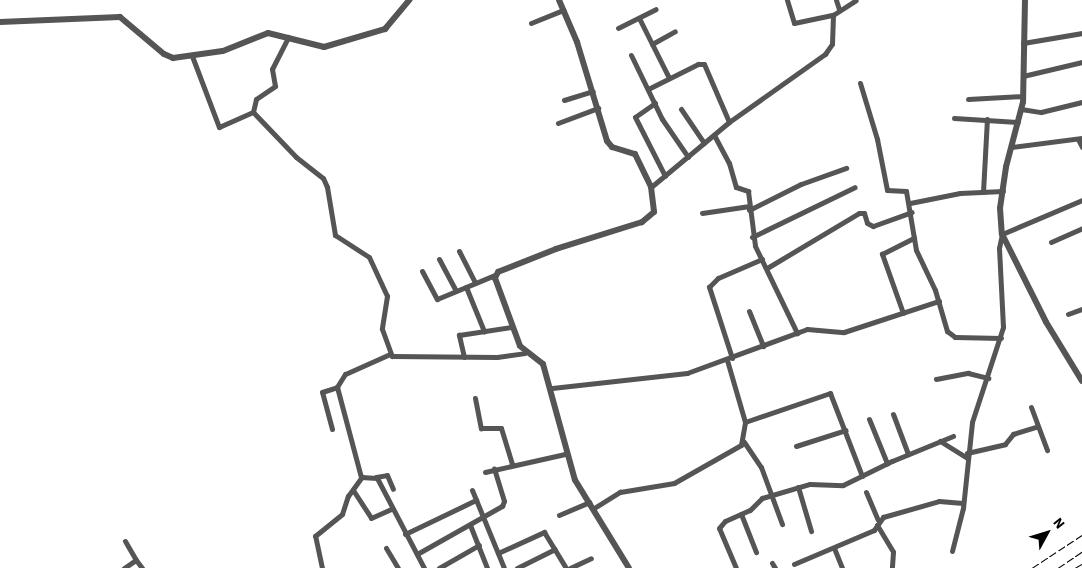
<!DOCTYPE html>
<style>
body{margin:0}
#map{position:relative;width:1082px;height:568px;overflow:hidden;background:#fff;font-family:"Source Sans 3",sans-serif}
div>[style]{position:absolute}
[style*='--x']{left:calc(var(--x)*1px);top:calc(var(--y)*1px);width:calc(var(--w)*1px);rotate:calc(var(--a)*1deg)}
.minor>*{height:5px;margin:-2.5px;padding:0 2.5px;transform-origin:2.5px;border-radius:2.5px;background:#555}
.tertiary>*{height:6px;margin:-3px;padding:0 3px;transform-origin:3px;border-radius:3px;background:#555}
.rail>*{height:1px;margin-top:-0.5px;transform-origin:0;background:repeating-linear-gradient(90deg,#000 0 8px,transparent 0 10.5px)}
span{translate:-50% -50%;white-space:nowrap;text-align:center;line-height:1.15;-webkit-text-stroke:4px #fff;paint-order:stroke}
.north{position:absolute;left:1022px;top:508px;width:50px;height:50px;-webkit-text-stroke:4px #fff;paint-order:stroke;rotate:51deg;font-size:14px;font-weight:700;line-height:20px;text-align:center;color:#000}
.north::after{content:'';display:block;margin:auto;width:18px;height:22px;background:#000;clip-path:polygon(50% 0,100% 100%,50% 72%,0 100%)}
</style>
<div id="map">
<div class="minor">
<div style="--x:787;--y:0;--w:24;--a:73"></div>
<div style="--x:794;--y:23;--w:40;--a:-12"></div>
<div style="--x:836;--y:0;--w:9;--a:72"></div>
<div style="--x:639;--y:18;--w:67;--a:63.4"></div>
<div style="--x:531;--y:23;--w:35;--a:-22"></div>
<div style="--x:618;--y:28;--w:42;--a:-26.6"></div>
<div style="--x:1023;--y:43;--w:60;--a:-9.6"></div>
<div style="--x:652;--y:44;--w:26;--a:-29"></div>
<div style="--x:631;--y:55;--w:71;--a:64.2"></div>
<div style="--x:662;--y:119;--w:46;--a:55.6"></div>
<div style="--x:192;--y:56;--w:76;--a:69.2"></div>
<div style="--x:219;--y:127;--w:37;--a:-24"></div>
<div style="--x:253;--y:112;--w:62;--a:46.3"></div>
<div style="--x:296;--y:157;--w:34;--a:38"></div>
<div style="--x:323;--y:178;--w:10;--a:66"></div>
<div style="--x:327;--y:187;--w:49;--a:80.5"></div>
<div style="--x:335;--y:235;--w:40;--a:32.9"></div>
<div style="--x:369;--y:257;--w:43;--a:65.2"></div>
<div style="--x:387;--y:296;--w:33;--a:99"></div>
<div style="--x:382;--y:329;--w:29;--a:70"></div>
<div style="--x:392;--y:356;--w:105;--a:0.5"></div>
<div style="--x:497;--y:357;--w:28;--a:-8"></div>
<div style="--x:1023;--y:76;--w:61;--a:-13.3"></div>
<div style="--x:860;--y:83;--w:59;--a:73.1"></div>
<div style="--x:877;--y:139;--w:52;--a:78.9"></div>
<div style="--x:887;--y:190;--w:19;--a:3"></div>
<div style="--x:906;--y:191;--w:60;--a:80.4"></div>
<div style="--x:916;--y:250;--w:44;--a:64.6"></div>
<div style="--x:935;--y:290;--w:43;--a:73.7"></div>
<div style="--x:947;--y:331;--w:10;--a:37"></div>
<div style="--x:955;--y:337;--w:46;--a:1.2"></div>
<div style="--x:648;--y:89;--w:56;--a:-26.6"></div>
<div style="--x:698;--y:64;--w:6;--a:0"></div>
<div style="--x:704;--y:64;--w:63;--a:66.7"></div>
<div style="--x:968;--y:99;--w:55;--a:-3.1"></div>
<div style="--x:564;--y:100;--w:30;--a:-17"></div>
<div style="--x:655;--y:103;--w:24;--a:145"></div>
<div style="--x:635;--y:117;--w:66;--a:63"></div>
<div style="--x:681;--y:109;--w:41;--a:55.9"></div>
<div style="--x:1021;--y:109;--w:20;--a:9"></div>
<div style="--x:1041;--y:112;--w:42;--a:-13.7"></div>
<div style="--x:253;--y:112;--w:13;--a:-77"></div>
<div style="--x:256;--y:99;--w:23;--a:-34"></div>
<div style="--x:275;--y:86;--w:17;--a:-100"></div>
<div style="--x:272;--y:69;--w:36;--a:-63"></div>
<div style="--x:954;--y:118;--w:64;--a:3.6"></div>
<div style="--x:558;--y:123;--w:43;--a:-20.6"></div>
<div style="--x:714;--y:135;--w:32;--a:62"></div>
<div style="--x:729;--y:163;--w:25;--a:74"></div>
<div style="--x:736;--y:187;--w:13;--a:18"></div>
<div style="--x:748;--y:191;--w:55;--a:82.7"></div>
<div style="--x:755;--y:246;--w:97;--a:64.2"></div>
<div style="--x:1078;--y:139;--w:9;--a:63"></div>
<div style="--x:1011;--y:147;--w:72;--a:-7.2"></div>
<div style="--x:651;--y:187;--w:102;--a:-39.8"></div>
<div style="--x:729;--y:122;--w:118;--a:-35.3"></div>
<div style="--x:825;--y:54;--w:12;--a:-55"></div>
<div style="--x:832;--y:44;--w:29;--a:-88"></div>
<div style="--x:833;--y:15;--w:27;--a:-33"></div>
<div style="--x:983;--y:192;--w:73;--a:-86.9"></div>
<div style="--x:910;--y:203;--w:51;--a:-11.3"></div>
<div style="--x:960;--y:193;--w:43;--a:-2.7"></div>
<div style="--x:749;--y:210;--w:58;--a:-26.6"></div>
<div style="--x:801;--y:184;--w:48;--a:-19.6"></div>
<div style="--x:702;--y:213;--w:48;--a:-8.5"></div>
<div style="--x:752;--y:237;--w:114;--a:-25.9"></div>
<div style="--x:1051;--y:242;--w:34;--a:-24"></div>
<div style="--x:459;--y:251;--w:36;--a:63"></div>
<div style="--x:439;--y:259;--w:36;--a:62"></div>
<div style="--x:767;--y:268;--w:107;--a:-30.9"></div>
<div style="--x:859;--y:213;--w:5;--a:0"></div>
<div style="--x:864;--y:213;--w:10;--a:73"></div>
<div style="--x:867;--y:223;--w:7;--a:27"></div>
<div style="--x:873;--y:226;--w:41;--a:-19.7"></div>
<div style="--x:422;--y:271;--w:32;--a:62"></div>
<div style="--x:437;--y:299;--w:63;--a:-22.5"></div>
<div style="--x:466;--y:287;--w:48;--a:67.8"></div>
<div style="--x:749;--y:311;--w:38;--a:68"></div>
<div style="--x:903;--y:313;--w:63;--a:-109.6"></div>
<div style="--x:882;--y:254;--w:36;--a:-27"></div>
<div style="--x:1068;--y:314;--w:15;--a:-20"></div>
<div style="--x:390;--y:354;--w:49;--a:156"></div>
<div style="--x:345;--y:374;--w:15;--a:122"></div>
<div style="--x:337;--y:387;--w:93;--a:75.1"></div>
<div style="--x:361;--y:477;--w:16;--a:4"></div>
<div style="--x:377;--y:478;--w:102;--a:62.4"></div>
<div style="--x:464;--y:357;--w:23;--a:-103"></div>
<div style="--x:459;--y:335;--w:53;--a:-8.7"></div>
<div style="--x:732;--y:358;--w:75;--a:-107.9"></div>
<div style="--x:709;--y:287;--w:13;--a:-45"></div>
<div style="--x:718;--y:278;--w:48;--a:-23.4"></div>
<div style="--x:936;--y:379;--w:33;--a:-11"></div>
<div style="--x:968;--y:373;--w:21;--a:14"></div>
<div style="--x:552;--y:388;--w:136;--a:-6.3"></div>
<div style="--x:687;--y:373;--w:128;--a:-20.1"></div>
<div style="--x:807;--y:329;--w:37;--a:5"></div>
<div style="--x:844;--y:332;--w:100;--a:-18.1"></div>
<div style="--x:475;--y:398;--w:31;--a:79"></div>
<div style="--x:481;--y:428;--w:20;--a:0"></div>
<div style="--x:501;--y:428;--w:39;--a:73"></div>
<div style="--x:1031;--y:407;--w:46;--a:69.6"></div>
<div style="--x:893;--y:414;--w:43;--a:69.4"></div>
<div style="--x:869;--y:419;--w:48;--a:67.8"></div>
<div style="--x:745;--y:422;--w:90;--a:-18.8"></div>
<div style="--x:830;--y:393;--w:89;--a:68.9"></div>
<div style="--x:332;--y:429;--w:38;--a:-105"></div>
<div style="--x:322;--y:392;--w:16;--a:-18"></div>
<div style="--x:940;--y:441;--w:31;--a:32"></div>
<div style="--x:744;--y:442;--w:30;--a:56"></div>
<div style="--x:761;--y:467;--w:61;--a:69.8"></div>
<div style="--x:796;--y:446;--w:52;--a:-17.7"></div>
<div style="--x:967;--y:453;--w:39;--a:-13"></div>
<div style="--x:1005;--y:444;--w:13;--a:-51"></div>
<div style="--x:1013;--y:434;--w:24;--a:-17"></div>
<div style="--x:485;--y:472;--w:82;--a:-12.7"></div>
<div style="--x:376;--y:477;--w:11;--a:-10"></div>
<div style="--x:387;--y:475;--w:15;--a:67"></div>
<div style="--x:798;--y:487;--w:46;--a:73.5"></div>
<div style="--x:353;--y:490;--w:33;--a:57"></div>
<div style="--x:371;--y:518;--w:22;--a:-24"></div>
<div style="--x:472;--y:490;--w:84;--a:67.7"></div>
<div style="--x:866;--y:492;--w:30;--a:67"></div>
<div style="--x:594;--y:508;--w:31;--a:-32"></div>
<div style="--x:620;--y:492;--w:55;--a:-9.5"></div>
<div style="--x:674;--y:483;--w:77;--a:-29.6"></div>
<div style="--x:741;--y:445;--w:23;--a:-80"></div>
<div style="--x:745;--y:422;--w:65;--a:-106.2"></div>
<div style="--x:741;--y:514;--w:41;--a:68.5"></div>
<div style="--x:559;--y:515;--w:33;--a:-23"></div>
<div style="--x:470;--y:525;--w:46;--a:68.4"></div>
<div style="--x:877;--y:525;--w:31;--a:59"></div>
<div style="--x:893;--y:552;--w:16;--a:94"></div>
<div style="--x:405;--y:534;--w:79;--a:-25.6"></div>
<div style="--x:125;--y:541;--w:22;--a:60"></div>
<div style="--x:386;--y:548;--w:23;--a:59"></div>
<div style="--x:834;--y:548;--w:22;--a:68"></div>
<div style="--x:952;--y:551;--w:44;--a:-75.7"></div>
<div style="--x:963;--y:508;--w:86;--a:-84"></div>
<div style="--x:972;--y:422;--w:100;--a:-71.9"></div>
<div style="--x:1003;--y:327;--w:79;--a:-92.9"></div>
<div style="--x:999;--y:248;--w:14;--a:-78"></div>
<div style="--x:1002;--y:234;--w:87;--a:-23"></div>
<div style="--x:498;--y:553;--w:51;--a:-24.5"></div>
<div style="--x:544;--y:532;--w:42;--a:58.6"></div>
<div style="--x:417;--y:554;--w:98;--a:-29.5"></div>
<div style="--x:502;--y:506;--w:5;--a:-68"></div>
<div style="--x:504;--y:501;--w:34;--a:-107"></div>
<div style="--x:772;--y:563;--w:6;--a:59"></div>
<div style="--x:794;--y:564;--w:87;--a:-23"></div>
<div style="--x:874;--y:530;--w:16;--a:-55"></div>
<div style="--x:883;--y:517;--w:58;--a:-15.9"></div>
<div style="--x:939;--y:501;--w:24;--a:5"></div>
<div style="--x:124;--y:568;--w:14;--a:-34"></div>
<div style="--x:136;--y:560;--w:10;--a:53"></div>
<div style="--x:322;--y:568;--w:33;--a:-102"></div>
<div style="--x:315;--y:536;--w:35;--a:-39"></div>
<div style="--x:342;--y:514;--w:19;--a:-72"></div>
<div style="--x:348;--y:496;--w:24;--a:-54"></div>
<div style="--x:439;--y:568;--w:46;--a:-29.9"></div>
<div style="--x:517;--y:568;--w:42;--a:-26.6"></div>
<div style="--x:570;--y:568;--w:23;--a:-25"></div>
<div style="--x:736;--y:568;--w:43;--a:-113"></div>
<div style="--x:719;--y:528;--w:9;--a:-49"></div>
<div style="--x:725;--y:521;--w:27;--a:-24"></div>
<div style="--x:750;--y:510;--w:17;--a:-45"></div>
<div style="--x:762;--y:498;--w:50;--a:-16.3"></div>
<div style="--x:810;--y:484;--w:33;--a:2"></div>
<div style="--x:843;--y:485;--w:55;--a:-26.1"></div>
<div style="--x:892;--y:461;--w:66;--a:-22.3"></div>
</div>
<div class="tertiary">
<div style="--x:559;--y:0;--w:46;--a:66.8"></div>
<div style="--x:577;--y:42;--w:103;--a:73.1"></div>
<div style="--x:607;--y:141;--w:8;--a:50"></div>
<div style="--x:612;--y:147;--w:24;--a:17"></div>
<div style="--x:635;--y:154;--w:37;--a:64"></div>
<div style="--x:651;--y:187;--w:25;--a:83"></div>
<div style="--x:654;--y:212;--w:16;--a:140"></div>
<div style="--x:642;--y:222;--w:90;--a:162.6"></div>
<div style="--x:556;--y:249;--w:62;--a:158.4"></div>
<div style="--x:498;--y:272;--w:7;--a:117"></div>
<div style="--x:495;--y:278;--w:72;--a:69.8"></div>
<div style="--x:520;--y:346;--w:29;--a:38"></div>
<div style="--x:543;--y:364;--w:120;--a:74.6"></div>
<div style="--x:575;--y:480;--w:103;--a:58.5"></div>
<div style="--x:1025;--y:0;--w:102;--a:91.1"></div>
<div style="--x:1023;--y:102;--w:67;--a:104.7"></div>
<div style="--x:1006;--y:167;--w:41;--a:98.3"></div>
<div style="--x:1000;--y:208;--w:26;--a:86"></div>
<div style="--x:1002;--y:234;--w:98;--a:63.4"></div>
<div style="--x:1046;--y:322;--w:69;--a:58.6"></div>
<div style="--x:0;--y:22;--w:120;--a:-2.4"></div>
<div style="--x:120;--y:17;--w:57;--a:40.1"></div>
<div style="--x:164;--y:54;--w:10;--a:24"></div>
<div style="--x:173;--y:58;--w:50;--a:-8"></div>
<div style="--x:223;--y:51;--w:48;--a:-21.8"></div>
<div style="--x:268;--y:33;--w:58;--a:14"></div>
<div style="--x:324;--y:47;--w:64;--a:-16.4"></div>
<div style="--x:385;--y:29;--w:38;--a:-50"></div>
</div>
<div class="rail">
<div style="--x:1032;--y:568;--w:60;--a:-33.4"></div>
<div style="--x:1058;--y:568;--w:29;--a:-34"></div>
<div style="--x:1075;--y:568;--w:8;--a:-30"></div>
</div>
<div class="north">N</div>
</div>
